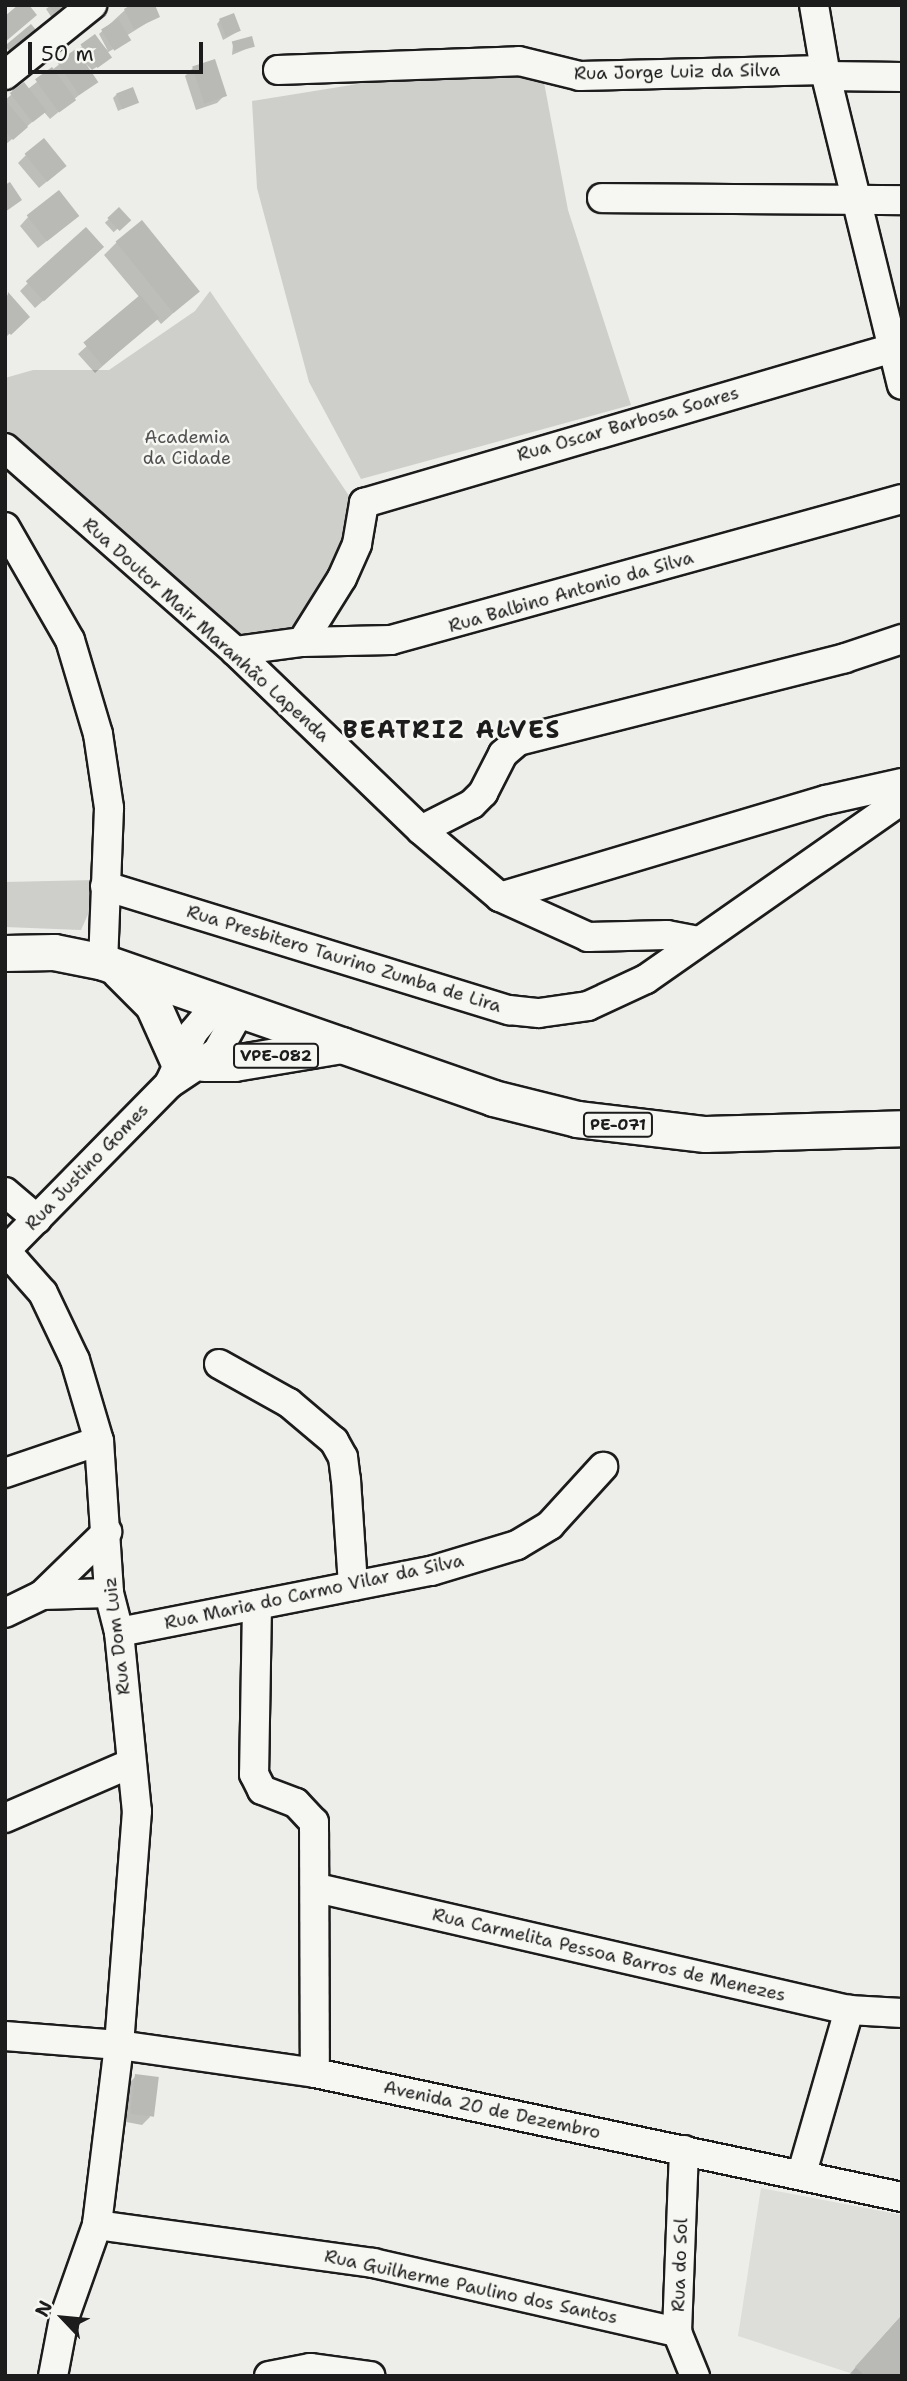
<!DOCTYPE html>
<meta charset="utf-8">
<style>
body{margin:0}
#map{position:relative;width:907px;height:2381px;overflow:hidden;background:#edede9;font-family:"Shantell Sans",sans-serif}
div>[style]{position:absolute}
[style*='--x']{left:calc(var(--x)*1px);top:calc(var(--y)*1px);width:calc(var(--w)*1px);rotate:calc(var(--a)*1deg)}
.built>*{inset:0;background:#ddddda}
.green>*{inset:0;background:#cececb}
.shadow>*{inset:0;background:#0003;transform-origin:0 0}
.building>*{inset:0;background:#b9b9b6;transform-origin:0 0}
.roads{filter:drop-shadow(2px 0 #1c1c1c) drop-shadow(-2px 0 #1c1c1c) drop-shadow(0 2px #1c1c1c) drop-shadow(0 -2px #1c1c1c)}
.minor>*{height:28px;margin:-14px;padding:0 14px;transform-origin:14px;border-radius:14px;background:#f6f6f2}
.major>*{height:35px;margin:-17.5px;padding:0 17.5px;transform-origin:17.5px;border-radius:17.5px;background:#f6f6f2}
span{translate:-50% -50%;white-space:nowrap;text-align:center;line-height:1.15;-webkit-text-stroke:5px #f6f6f2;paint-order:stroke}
.shield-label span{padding:2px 5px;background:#f6f6f2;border:2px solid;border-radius:5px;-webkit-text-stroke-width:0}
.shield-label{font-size:16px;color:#1c1c1c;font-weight:700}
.street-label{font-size:18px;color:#1c1c1c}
.park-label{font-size:18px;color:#515151}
.district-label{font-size:24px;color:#1c1c1c;font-weight:700;letter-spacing:2px}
.frame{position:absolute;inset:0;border:7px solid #1c1c1c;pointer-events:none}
.north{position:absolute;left:28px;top:2283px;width:70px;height:70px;-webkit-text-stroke:5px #f6f6f2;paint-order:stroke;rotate:296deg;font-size:19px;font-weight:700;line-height:28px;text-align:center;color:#1c1c1c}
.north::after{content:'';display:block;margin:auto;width:24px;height:32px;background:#1c1c1c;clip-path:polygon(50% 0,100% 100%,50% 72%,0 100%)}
.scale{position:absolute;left:28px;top:42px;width:175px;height:32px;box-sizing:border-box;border:4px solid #1c1c1c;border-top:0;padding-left:9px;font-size:21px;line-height:24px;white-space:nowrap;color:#1c1c1c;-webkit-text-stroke:5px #f6f6f2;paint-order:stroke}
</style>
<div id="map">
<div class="built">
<div style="clip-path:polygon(761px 2188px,902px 2215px,902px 2376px,859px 2376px,738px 2336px)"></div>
</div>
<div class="green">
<div style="clip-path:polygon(543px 77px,568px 210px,631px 405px,361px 479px,309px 382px,257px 188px,252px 101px,376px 81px)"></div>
<div style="clip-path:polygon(210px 291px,356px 506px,355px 528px,301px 621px,277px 635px,252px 640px,232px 632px,5px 431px,5px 378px,33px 370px,109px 370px,195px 311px)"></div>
<div style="clip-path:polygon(94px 880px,93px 903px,81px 930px,5px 927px,5px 882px)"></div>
</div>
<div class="shadow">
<div style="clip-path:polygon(77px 5px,54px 21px,46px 9px,50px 6px)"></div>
<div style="clip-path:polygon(125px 10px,158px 16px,126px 36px,127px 41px,105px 54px,106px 61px,92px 70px,79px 57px,95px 82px,50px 119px,44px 112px,5px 145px,5px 100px,24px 84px,28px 89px,95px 36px,108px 51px,99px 34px)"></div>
<div style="clip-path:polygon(220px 20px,239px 31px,223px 40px,217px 24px)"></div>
<div style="clip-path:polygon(233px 44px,253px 46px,232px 55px)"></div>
<div style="clip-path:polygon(193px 68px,225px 95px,217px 103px,196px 110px,185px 76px)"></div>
<div style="clip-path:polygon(117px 94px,137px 102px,118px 111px,113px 98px)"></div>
<div style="clip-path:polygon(26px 155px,56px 174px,39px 188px,18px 163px)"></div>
<div style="left:119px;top:210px;width:13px;height:19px;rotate:48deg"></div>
<div style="clip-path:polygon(28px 217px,68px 224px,38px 248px,20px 226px)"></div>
<div style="clip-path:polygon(117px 242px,198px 291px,161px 324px,156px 318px,95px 373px,78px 354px,140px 298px,104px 255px)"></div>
<div style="clip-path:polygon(94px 255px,35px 308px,20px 291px,28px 283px)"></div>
<div style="clip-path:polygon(8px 295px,28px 316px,5px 338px,5px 297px)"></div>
<div style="clip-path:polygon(136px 2076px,150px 2117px,142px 2125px,121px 2121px,128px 2084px)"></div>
<div style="clip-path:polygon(902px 2315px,902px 2376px,848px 2376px)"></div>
</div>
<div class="building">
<div style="clip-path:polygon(18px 5px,29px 5px,37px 15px,5px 42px,5px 16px)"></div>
<div style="clip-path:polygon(49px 5px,78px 5px,58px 19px)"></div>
<div style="clip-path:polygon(131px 5px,155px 5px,160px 17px,134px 29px,124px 9px)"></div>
<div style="left:234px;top:13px;width:19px;height:16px;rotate:69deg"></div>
<div style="left:118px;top:19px;width:25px;height:20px;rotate:58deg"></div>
<div style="left:31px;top:24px;width:16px;height:34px;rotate:50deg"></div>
<div style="left:95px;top:34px;width:29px;height:18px;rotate:54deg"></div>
<div style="left:252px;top:36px;width:11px;height:21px;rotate:75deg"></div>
<div style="left:76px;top:49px;width:40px;height:23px;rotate:56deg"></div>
<div style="left:215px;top:59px;width:39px;height:24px;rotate:72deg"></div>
<div style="left:52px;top:67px;width:41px;height:21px;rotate:54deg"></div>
<div style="left:24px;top:82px;width:37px;height:18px;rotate:52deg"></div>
<div style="left:133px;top:87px;width:17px;height:18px;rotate:69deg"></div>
<div style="clip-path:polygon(5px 100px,28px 127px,13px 140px,5px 131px)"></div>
<div style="left:44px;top:138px;width:36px;height:25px;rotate:51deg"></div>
<div style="clip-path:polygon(10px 182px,22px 200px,5px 212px,5px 185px)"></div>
<div style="left:59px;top:190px;width:33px;height:41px;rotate:52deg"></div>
<div style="left:119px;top:207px;width:18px;height:16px;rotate:47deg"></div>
<div style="left:142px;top:220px;width:92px;height:34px;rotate:51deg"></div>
<div style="left:86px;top:227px;width:27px;height:81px;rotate:48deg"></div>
<div style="clip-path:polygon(8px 292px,30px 317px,11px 335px,5px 329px)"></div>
<div style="left:140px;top:295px;width:30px;height:74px;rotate:50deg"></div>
<div style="left:135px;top:2074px;width:24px;height:40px;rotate:7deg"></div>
<div style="clip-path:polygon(902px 2315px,902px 2376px,865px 2376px,855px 2367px)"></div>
</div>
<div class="roads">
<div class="minor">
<div style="--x:814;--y:5;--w:72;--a:80.4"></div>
<div style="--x:826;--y:76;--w:318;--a:76.2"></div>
<div style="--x:278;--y:70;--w:241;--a:-2.1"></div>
<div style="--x:519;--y:61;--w:63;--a:13.8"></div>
<div style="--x:580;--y:76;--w:245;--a:-1.4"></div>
<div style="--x:5;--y:75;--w:112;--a:-38.8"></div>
<div style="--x:826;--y:76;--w:76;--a:0.8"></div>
<div style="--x:602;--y:198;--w:300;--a:0.4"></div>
<div style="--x:5;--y:448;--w:307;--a:41.4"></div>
<div style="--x:235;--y:651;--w:258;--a:43.9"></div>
<div style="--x:421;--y:830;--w:104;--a:40.3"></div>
<div style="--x:500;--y:897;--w:97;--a:24.4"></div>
<div style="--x:588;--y:937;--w:79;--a:-1.5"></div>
<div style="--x:667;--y:935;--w:32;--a:11"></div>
<div style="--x:5;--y:527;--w:130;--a:60.1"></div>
<div style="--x:70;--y:640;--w:98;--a:73.4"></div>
<div style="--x:98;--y:734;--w:75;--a:81.5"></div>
<div style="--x:109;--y:808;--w:154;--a:92.2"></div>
<div style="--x:302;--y:642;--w:75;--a:-58"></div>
<div style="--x:342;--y:578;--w:37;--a:-66"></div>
<div style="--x:357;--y:544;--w:42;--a:-80.3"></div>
<div style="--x:364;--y:503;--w:551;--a:-16.33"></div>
<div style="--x:235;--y:651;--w:68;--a:-7.7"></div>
<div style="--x:302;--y:642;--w:89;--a:-1.3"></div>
<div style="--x:391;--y:640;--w:530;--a:-15.43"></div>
<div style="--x:421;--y:830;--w:57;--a:-27"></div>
<div style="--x:472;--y:804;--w:16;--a:-45"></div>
<div style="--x:483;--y:793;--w:44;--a:-62.9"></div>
<div style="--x:503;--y:754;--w:20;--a:-41"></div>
<div style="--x:518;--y:741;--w:337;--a:-14.2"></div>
<div style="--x:845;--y:658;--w:60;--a:-18.4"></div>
<div style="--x:105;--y:886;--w:423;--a:17.1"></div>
<div style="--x:509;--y:1010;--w:30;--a:6"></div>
<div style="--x:539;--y:1013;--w:49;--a:-8.1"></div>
<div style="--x:588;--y:1006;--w:64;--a:-25"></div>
<div style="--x:646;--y:979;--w:312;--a:-35"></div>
<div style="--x:500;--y:897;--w:340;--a:-16.6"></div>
<div style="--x:826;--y:800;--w:78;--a:-12.6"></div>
<div style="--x:5;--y:1192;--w:42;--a:40.2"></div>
<div style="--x:5;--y:1250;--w:57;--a:48.5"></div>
<div style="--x:43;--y:1293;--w:74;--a:64.5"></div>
<div style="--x:75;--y:1360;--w:84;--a:73.5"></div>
<div style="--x:99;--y:1441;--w:152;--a:86.2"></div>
<div style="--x:109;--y:1593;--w:40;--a:75.6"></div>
<div style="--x:119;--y:1632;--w:180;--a:84.3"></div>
<div style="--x:137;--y:1811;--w:235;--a:94.4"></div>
<div style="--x:119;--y:2045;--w:181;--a:97"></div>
<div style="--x:97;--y:2225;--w:99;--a:109.5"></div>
<div style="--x:64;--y:2318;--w:59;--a:100.7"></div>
<div style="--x:5;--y:1251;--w:234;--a:-45.5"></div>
<div style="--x:169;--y:1084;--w:58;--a:-33.7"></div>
<div style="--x:217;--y:1052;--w:35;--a:-61"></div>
<div style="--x:234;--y:1021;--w:17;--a:-118"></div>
<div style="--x:226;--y:1006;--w:15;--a:164"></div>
<div style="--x:212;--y:1010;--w:30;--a:130"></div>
<div style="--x:193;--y:1033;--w:56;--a:115.2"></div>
<div style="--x:219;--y:1364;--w:80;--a:29.1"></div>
<div style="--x:289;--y:1403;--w:59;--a:40.2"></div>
<div style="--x:334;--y:1441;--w:18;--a:61"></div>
<div style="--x:343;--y:1457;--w:23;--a:83"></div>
<div style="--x:346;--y:1480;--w:106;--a:86.2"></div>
<div style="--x:5;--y:1473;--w:99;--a:-18.8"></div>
<div style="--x:42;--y:1595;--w:67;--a:-1.7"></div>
<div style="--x:257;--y:1605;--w:169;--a:91"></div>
<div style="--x:254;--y:1774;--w:18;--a:63"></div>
<div style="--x:262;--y:1790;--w:36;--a:21"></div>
<div style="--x:296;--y:1803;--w:26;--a:47"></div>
<div style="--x:314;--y:1822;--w:251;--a:89.8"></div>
<div style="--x:5;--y:1613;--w:41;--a:-25.9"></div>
<div style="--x:42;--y:1595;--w:91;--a:-44.1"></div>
<div style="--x:119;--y:1632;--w:318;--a:-11.1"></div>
<div style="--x:431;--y:1571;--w:90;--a:-16.8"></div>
<div style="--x:517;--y:1545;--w:39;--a:-31"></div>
<div style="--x:550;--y:1525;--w:79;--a:-47.6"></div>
<div style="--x:5;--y:1818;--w:136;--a:-23.4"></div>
<div style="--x:317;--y:1888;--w:546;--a:12.92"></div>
<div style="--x:849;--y:2010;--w:53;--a:3.2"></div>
<div style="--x:5;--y:2036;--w:114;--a:4.5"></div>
<div style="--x:119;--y:2045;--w:198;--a:8.1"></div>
<div style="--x:315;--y:2073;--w:600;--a:11.93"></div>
<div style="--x:684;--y:2150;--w:182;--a:92.2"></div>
<div style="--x:677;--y:2332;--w:48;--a:67.8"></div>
<div style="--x:802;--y:2173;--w:170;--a:-73.9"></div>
<div style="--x:97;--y:2225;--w:279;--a:7.8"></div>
<div style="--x:373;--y:2263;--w:312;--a:12.8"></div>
<div style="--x:269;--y:2376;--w:42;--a:-11"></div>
<div style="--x:310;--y:2368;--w:61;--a:7.6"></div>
</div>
<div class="major">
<div style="--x:5;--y:953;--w:49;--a:-1.2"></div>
<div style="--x:54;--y:952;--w:50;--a:11.5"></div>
<div style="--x:103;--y:962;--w:413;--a:19.2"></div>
<div style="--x:493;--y:1098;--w:87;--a:14"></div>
<div style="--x:577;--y:1119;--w:129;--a:6.7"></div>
<div style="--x:705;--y:1134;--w:197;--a:-1.7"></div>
<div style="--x:119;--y:971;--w:48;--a:45"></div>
<div style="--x:153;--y:1005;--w:64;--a:65.9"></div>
<div style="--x:204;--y:1063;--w:30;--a:0"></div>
<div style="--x:234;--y:1063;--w:109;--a:-9.5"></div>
</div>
</div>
<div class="shield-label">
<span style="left:276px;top:1056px">VPE-082</span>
<span style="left:618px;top:1125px">PE-071</span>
</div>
<div class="street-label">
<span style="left:677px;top:72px;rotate:-1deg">Rua Jorge Luiz da Silva</span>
<span style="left:628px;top:424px;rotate:-16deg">Rua Oscar Barbosa Soares</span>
<span style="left:571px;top:592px;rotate:-16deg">Rua Balbino Antonio da Silva</span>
<span style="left:206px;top:630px;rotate:42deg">Rua Doutor Mair Maranhão Lapenda</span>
<span style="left:344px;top:959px;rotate:17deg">Rua Presbitero Taurino Zumba de Lira</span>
<span style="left:87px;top:1167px;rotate:-46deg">Rua Justino Gomes</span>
<span style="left:314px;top:1592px;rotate:-12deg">Rua Maria do Carmo Vilar da Silva</span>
<span style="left:117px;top:1636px;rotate:-97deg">Rua Dom Luiz</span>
<span style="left:609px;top:1955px;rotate:13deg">Rua Carmelita Pessoa Barros de Menezes</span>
<span style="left:492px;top:2110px;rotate:12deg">Avenida 20 de Dezembro</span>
<span style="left:680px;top:2265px;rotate:-88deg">Rua do Sol</span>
<span style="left:471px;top:2287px;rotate:12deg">Rua Guilherme Paulino dos Santos</span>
</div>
<div class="park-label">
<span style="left:187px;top:448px">Academia<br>da Cidade</span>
</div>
<div class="district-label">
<span style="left:452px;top:731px">BEATRIZ ALVES</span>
</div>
<div class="frame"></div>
<div class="north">N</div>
<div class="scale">50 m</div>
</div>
